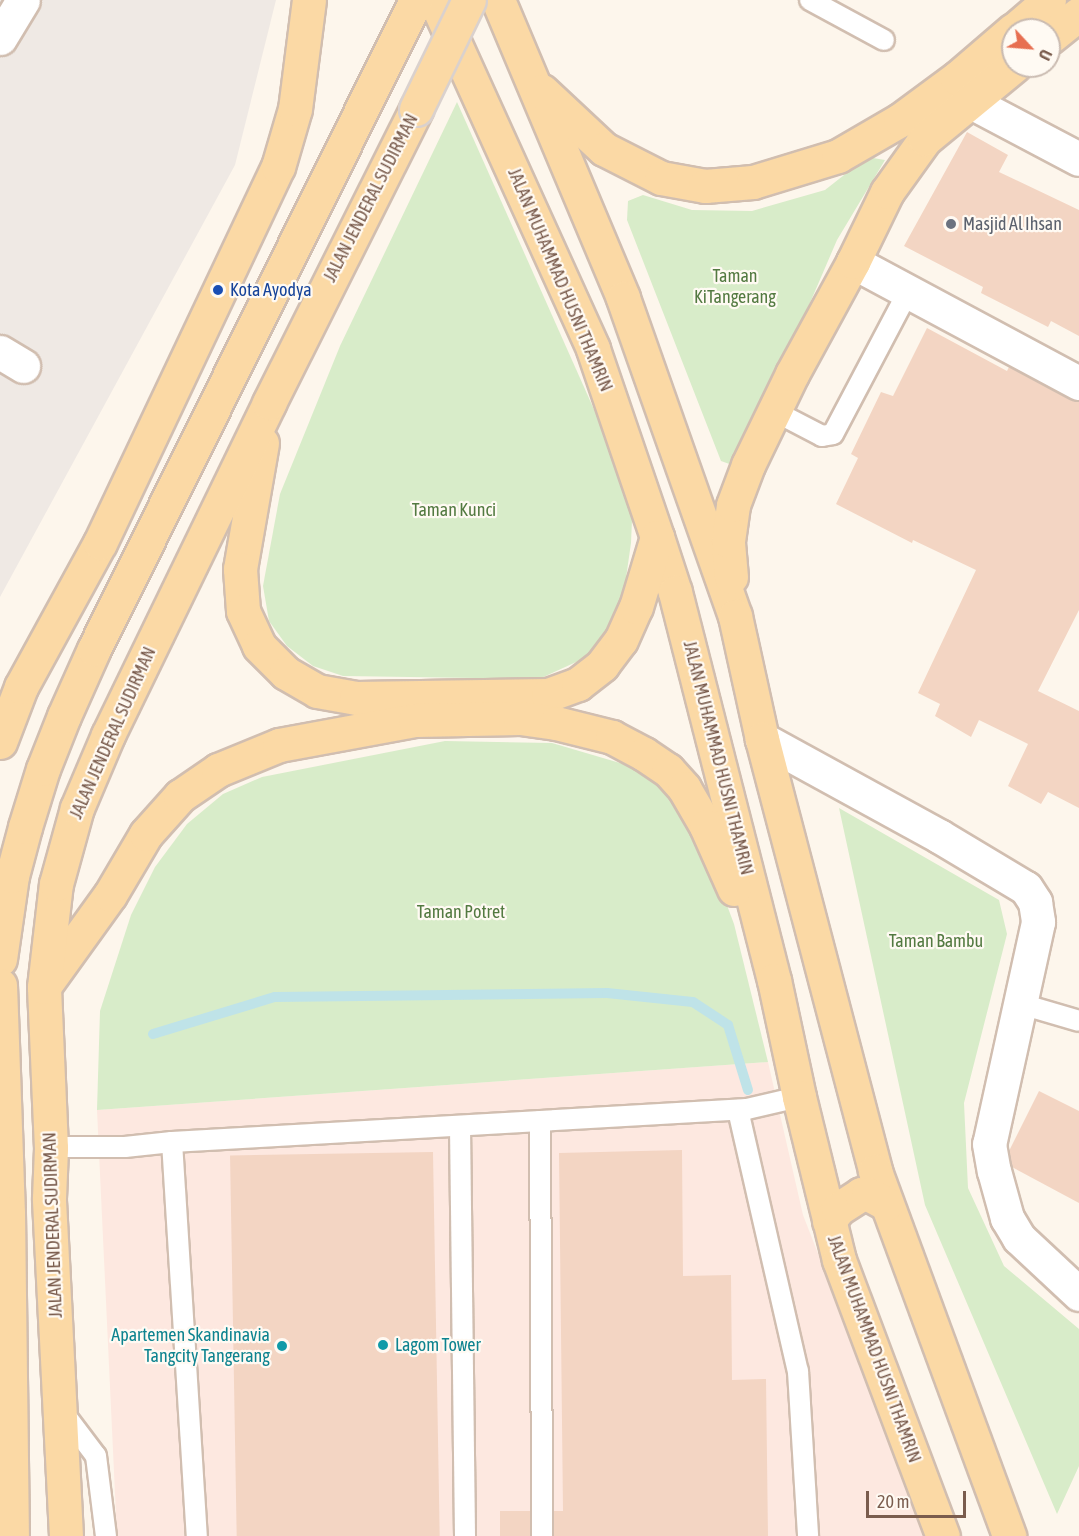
<!DOCTYPE html>
<style>
body{margin:0}
#map{position:relative;width:1079px;height:1536px;overflow:hidden;background:#fdf6ec;font-family:"Asap Condensed",sans-serif}
div>[style]{position:absolute}
[style*='--x']{left:calc(var(--x)*1px);top:calc(var(--y)*1px);width:calc(var(--w)*1px);rotate:calc(var(--a)*1deg)}
.commercial>*{inset:0;background:#fde8e0}
.industrial>*{inset:0;background:#efe9e4}
.green>*{inset:0;background:#d8ecc9}
.stream>*{height:10px;margin:-5px;padding:0 5px;transform-origin:5px;border-radius:5px;background:#bfe3e8}
.building>*{inset:0;background:#f3d5c3;transform-origin:0 0}
.roads{filter:drop-shadow(2px 0 #d1beb0) drop-shadow(-2px 0 #d1beb0) drop-shadow(0 2px #d1beb0) drop-shadow(0 -2px #d1beb0)}
.lane>*{height:20px;margin:-10px;padding:0 10px;transform-origin:10px;border-radius:10px;background:#fff}
.street>*{height:33px;margin:-16.5px;padding:0 16.5px;transform-origin:16.5px;border-radius:16.5px;background:#fff}
.primary>*{height:33px;margin:-16.5px;padding:0 16.5px;transform-origin:16.5px;border-radius:16.5px;background:#fbd9a5}
.bridges{filter:drop-shadow(2px 0 #dad1cd) drop-shadow(-2px 0 #dad1cd) drop-shadow(0 2px #dad1cd) drop-shadow(0 -2px #dad1cd)}
.primary-bridge>*{height:33px;margin:-16.5px;padding:0 16.5px;transform-origin:16.5px;border-radius:16.5px;background:#fbd9a5}
.dots>*{width:16px;height:16px;translate:-50% -50%;box-sizing:border-box;border:3px solid #fffaf3;border-radius:50%}
span{translate:-50% -50%;white-space:nowrap;text-align:center;line-height:1.15;-webkit-text-stroke:4.5px #fffaf3;paint-order:stroke}
.street-label{font-size:18px;color:#7a5c4d}
.worship-label{font-size:18px;color:#5b616d}
.left{translate:0 -50%;text-align:left}
.park-label{font-size:18px;color:#537a41}
.transit-label{font-size:18px;color:#164399}
.culture-label{font-size:18px;color:#0d838f}
.right{translate:-100% -50%;text-align:right}
.north{position:absolute;left:1001px;top:18px;width:60px;height:60px;box-sizing:border-box;background:#fffaf3;border:2px solid #cabbb1;border-radius:50%;rotate:116deg;font-size:16px;font-weight:700;line-height:24px;text-align:center;color:#7a5c4d}
.north::after{content:'';display:block;margin:auto;width:21px;height:27px;background:#e76f51;clip-path:polygon(50% 0,100% 100%,50% 72%,0 100%)}
.scale{position:absolute;left:866px;top:1491px;width:100px;height:27px;box-sizing:border-box;border:3px solid #7a5c4d;border-top:0;padding-left:8px;font-size:18px;line-height:21px;white-space:nowrap;color:#7a5c4d;-webkit-text-stroke:4px #fffaf3;paint-order:stroke}
</style>
<div id="map">
<div class="commercial">
<div style="clip-path:polygon(768px 1062px,803px 1215px,928px 1536px,117px 1536px,97px 1110px)"></div>
</div>
<div class="industrial">
<div style="clip-path:polygon(0 0,276px 0,235px 165px,0 597px)"></div>
</div>
<div class="green">
<div style="clip-path:polygon(457px 102px,633px 497px,631px 543px,624px 592px,610px 636px,587px 657px,539px 679px,343px 676px,313px 666px,287px 646px,269px 621px,263px 586px,280px 494px,340px 346px)"></div>
<div style="clip-path:polygon(867px 157px,885px 160px,837px 240px,745px 454px,735px 466px,721px 461px,627px 220px,628px 201px,643px 195px,692px 210px,752px 211px,825px 190px)"></div>
<div style="clip-path:polygon(445px 741px,552px 743px,637px 768px,677px 797px,702px 839px,734px 924px,768px 1062px,97px 1110px,100px 1011px,131px 915px,155px 867px,187px 824px,223px 794px,262px 777px)"></div>
<div style="clip-path:polygon(839px 808px,999px 900px,1007px 934px,964px 1103px,968px 1188px,1004px 1266px,1079px 1329px,1079px 1466px,1057px 1514px,925px 1205px)"></div>
</div>
<div class="stream">
<div style="--x:153;--y:1034;--w:127;--a:-16.9"></div>
<div style="--x:275;--y:997;--w:332;--a:-0.7"></div>
<div style="--x:607;--y:993;--w:86;--a:6"></div>
<div style="--x:693;--y:1002;--w:42;--a:33.3"></div>
<div style="--x:728;--y:1025;--w:68;--a:72.9"></div>
</div>
<div class="building">
<div style="clip-path:polygon(967px 132px,1008px 155px,999px 172px,1079px 210px,1079px 336px,1051px 321px,1048px 327px,981px 293px,983px 287px,904px 246px)"></div>
<div style="clip-path:polygon(927px 328px,1007px 371px,1009px 367px,1079px 402px,1079px 610px,1038px 691px,1079px 711px,1079px 808px,1048px 792px,1041px 804px,1008px 786px,1028px 744px,979px 720px,971px 737px,935px 716px,940px 704px,918px 693px,976px 570px,913px 540px,912px 543px,836px 504px,858px 458px,851px 454px,881px 392px,893px 396px)"></div>
<div style="clip-path:polygon(1039px 1091px,1079px 1111px,1079px 1203px,1012px 1167px,1009px 1151px)"></div>
<div style="clip-path:polygon(682px 1150px,683px 1276px,731px 1275px,732px 1380px,766px 1379px,768px 1536px,554px 1536px,554px 1511px,563px 1511px,559px 1153px)"></div>
<div style="left:433px;top:1152px;width:384px;height:203px;rotate:89deg"></div>
<div style="left:530px;top:1511px;width:25px;height:30px;rotate:90deg"></div>
</div>
<div class="roads">
<div class="lane">
<div style="--x:810;--y:0;--w:84;--a:28.4"></div>
<div style="--x:774;--y:411;--w:54;--a:27.5"></div>
<div style="--x:822;--y:436;--w:11;--a:-10"></div>
<div style="--x:833;--y:434;--w:161;--a:-62.2"></div>
<div style="--x:1021;--y:1004;--w:60;--a:16.3"></div>
<div style="--x:738;--y:1110;--w:268;--a:77.1"></div>
<div style="--x:798;--y:1371;--w:165;--a:86.5"></div>
<div style="--x:540;--y:1121;--w:415;--a:89.7"></div>
<div style="--x:460;--y:1126;--w:410;--a:89.3"></div>
<div style="--x:172;--y:1142;--w:395;--a:86.4"></div>
<div style="--x:51;--y:1147;--w:74;--a:0"></div>
<div style="--x:125;--y:1147;--w:47;--a:-6.1"></div>
<div style="--x:172;--y:1142;--w:576;--a:-3.28"></div>
<div style="--x:747;--y:1109;--w:53;--a:-13"></div>
<div style="--x:62;--y:1411;--w:56;--a:52.9"></div>
<div style="--x:96;--y:1456;--w:81;--a:82.9"></div>
</div>
<div class="street">
<div style="--x:0;--y:38;--w:44;--a:-58.8"></div>
<div style="--x:969;--y:101;--w:124;--a:27.8"></div>
<div style="--x:853;--y:262;--w:256;--a:28.2"></div>
<div style="--x:0;--y:352;--w:27;--a:31"></div>
<div style="--x:762;--y:739;--w:202;--a:28.7"></div>
<div style="--x:939;--y:836;--w:101;--a:30.9"></div>
<div style="--x:1026;--y:888;--w:17;--a:57"></div>
<div style="--x:1035;--y:902;--w:20;--a:81"></div>
<div style="--x:1038;--y:922;--w:227;--a:102.4"></div>
<div style="--x:989;--y:1144;--w:27;--a:80"></div>
<div style="--x:994;--y:1171;--w:49;--a:74.5"></div>
<div style="--x:1007;--y:1218;--w:23;--a:59"></div>
<div style="--x:1019;--y:1238;--w:82;--a:43"></div>
</div>
<div class="primary">
<div style="--x:435;--y:0;--w:383;--a:65.6"></div>
<div style="--x:593;--y:349;--w:199;--a:71.2"></div>
<div style="--x:657;--y:537;--w:58;--a:71.9"></div>
<div style="--x:675;--y:592;--w:400;--a:75.7"></div>
<div style="--x:774;--y:980;--w:120;--a:77.9"></div>
<div style="--x:799;--y:1097;--w:168;--a:76.2"></div>
<div style="--x:839;--y:1260;--w:295;--a:69.4"></div>
<div style="--x:498;--y:0;--w:323;--a:67.2"></div>
<div style="--x:623;--y:298;--w:337;--a:70.6"></div>
<div style="--x:735;--y:616;--w:126;--a:77.6"></div>
<div style="--x:762;--y:739;--w:447;--a:75.3"></div>
<div style="--x:875;--y:1171;--w:389;--a:69.8"></div>
<div style="--x:1014;--y:30;--w:46;--a:-40.6"></div>
<div style="--x:1049;--y:38;--w:38;--a:-39"></div>
<div style="--x:542;--y:91;--w:85;--a:43.1"></div>
<div style="--x:604;--y:149;--w:64;--a:27"></div>
<div style="--x:661;--y:178;--w:45;--a:10.3"></div>
<div style="--x:705;--y:186;--w:48;--a:-4.8"></div>
<div style="--x:753;--y:182;--w:89;--a:-17"></div>
<div style="--x:838;--y:156;--w:72;--a:-30.1"></div>
<div style="--x:900;--y:120;--w:71;--a:-36.4"></div>
<div style="--x:957;--y:78;--w:74;--a:-40.6"></div>
<div style="--x:262;--y:443;--w:128;--a:99.9"></div>
<div style="--x:240;--y:569;--w:42;--a:85.9"></div>
<div style="--x:243;--y:611;--w:38;--a:65"></div>
<div style="--x:259;--y:646;--w:38;--a:45"></div>
<div style="--x:286;--y:673;--w:36;--a:30"></div>
<div style="--x:317;--y:691;--w:40;--a:10"></div>
<div style="--x:356;--y:698;--w:192;--a:-0.9"></div>
<div style="--x:548;--y:695;--w:32;--a:-20"></div>
<div style="--x:578;--y:684;--w:31;--a:-38"></div>
<div style="--x:602;--y:665;--w:31;--a:-53"></div>
<div style="--x:621;--y:640;--w:36;--a:-66"></div>
<div style="--x:636;--y:607;--w:73;--a:-73.3"></div>
<div style="--x:731;--y:577;--w:36;--a:-95"></div>
<div style="--x:728;--y:541;--w:36;--a:-82"></div>
<div style="--x:733;--y:505;--w:43;--a:-69.4"></div>
<div style="--x:748;--y:465;--w:101;--a:-64.2"></div>
<div style="--x:792;--y:374;--w:128;--a:-61.4"></div>
<div style="--x:853;--y:262;--w:78;--a:-64.1"></div>
<div style="--x:887;--y:192;--w:65;--a:-54.4"></div>
<div style="--x:925;--y:139;--w:115;--a:-39.4"></div>
<div style="--x:0;--y:742;--w:59;--a:-69.1"></div>
<div style="--x:21;--y:687;--w:164;--a:-61.3"></div>
<div style="--x:100;--y:543;--w:416;--a:-64.7"></div>
<div style="--x:278;--y:167;--w:60;--a:-73.7"></div>
<div style="--x:295;--y:109;--w:110;--a:-82.7"></div>
<div style="--x:0;--y:959;--w:84;--a:-81.8"></div>
<div style="--x:12;--y:876;--w:51;--a:-75.1"></div>
<div style="--x:25;--y:827;--w:61;--a:-72.8"></div>
<div style="--x:43;--y:769;--w:57;--a:-68.4"></div>
<div style="--x:64;--y:716;--w:73;--a:-65.9"></div>
<div style="--x:94;--y:649;--w:724;--a:-63.61"></div>
<div style="--x:0;--y:985;--w:228;--a:88"></div>
<div style="--x:8;--y:1213;--w:323;--a:89.3"></div>
<div style="--x:45;--y:985;--w:111;--a:-54.2"></div>
<div style="--x:110;--y:895;--w:71;--a:-59.5"></div>
<div style="--x:146;--y:834;--w:51;--a:-48.2"></div>
<div style="--x:180;--y:796;--w:46;--a:-34.4"></div>
<div style="--x:218;--y:770;--w:66;--a:-22.3"></div>
<div style="--x:279;--y:745;--w:138;--a:-10.4"></div>
<div style="--x:415;--y:720;--w:105;--a:-1.1"></div>
<div style="--x:520;--y:718;--w:36;--a:8"></div>
<div style="--x:556;--y:723;--w:58;--a:14"></div>
<div style="--x:612;--y:737;--w:36;--a:28"></div>
<div style="--x:644;--y:754;--w:29;--a:34"></div>
<div style="--x:668;--y:770;--w:24;--a:48"></div>
<div style="--x:684;--y:788;--w:44;--a:59.9"></div>
<div style="--x:706;--y:826;--w:69;--a:66"></div>
<div style="--x:829;--y:1221;--w:15;--a:-53"></div>
<div style="--x:838;--y:1209;--w:27;--a:-33"></div>
<div style="--x:861;--y:1194;--w:7;--a:0"></div>
<div style="--x:868;--y:1194;--w:21;--a:28"></div>
<div style="--x:66;--y:1536;--w:338;--a:-92.9"></div>
<div style="--x:49;--y:1198;--w:50;--a:-87.7"></div>
<div style="--x:51;--y:1148;--w:161;--a:-92.5"></div>
<div style="--x:44;--y:987;--w:104;--a:-83.4"></div>
<div style="--x:56;--y:884;--w:79;--a:-74.6"></div>
<div style="--x:77;--y:808;--w:79;--a:-67"></div>
<div style="--x:108;--y:735;--w:369;--a:-64.1"></div>
<div style="--x:269;--y:403;--w:329;--a:-63.4"></div>
</div>
</div>
<div class="bridges">
<div class="primary-bridge">
<div style="--x:416;--y:109;--w:121;--a:-64.1"></div>
</div>
</div>
<div class="dots">
<div style="left:951px;top:224px;background:#6b7280"></div>
<div style="left:218px;top:290px;background:#1a4fb4"></div>
<div style="left:383px;top:1345px;background:#0f9aa8"></div>
<div style="left:282px;top:1346px;background:#0f9aa8"></div>
</div>
<div class="street-label">
<span style="left:371px;top:198px;rotate:-63deg">JALAN JENDERAL SUDIRMAN</span>
<span style="left:560px;top:280px;rotate:67deg">JALAN MUHAMMAD HUSNI THAMRIN</span>
<span style="left:113px;top:733px;rotate:-66deg">JALAN JENDERAL SUDIRMAN</span>
<span style="left:718px;top:758px;rotate:76deg">JALAN MUHAMMAD HUSNI THAMRIN</span>
<span style="left:53px;top:1225px;rotate:-92deg">JALAN JENDERAL SUDIRMAN</span>
<span style="left:874px;top:1349px;rotate:70deg">JALAN MUHAMMAD HUSNI THAMRIN</span>
</div>
<div class="worship-label">
<span class="left" style="left:963px;top:224px">Masjid Al Ihsan</span>
</div>
<div class="park-label">
<span style="left:735px;top:287px">Taman<br>KiTangerang</span>
<span style="left:454px;top:510px">Taman Kunci</span>
<span style="left:461px;top:912px">Taman Potret</span>
<span style="left:936px;top:941px">Taman Bambu</span>
</div>
<div class="transit-label">
<span class="left" style="left:230px;top:290px">Kota Ayodya</span>
</div>
<div class="culture-label">
<span class="right" style="left:270px;top:1346px">Apartemen Skandinavia<br>Tangcity Tangerang</span>
<span class="left" style="left:395px;top:1345px">Lagom Tower</span>
</div>
<div class="north">U</div>
<div class="scale">20 m</div>
</div>
